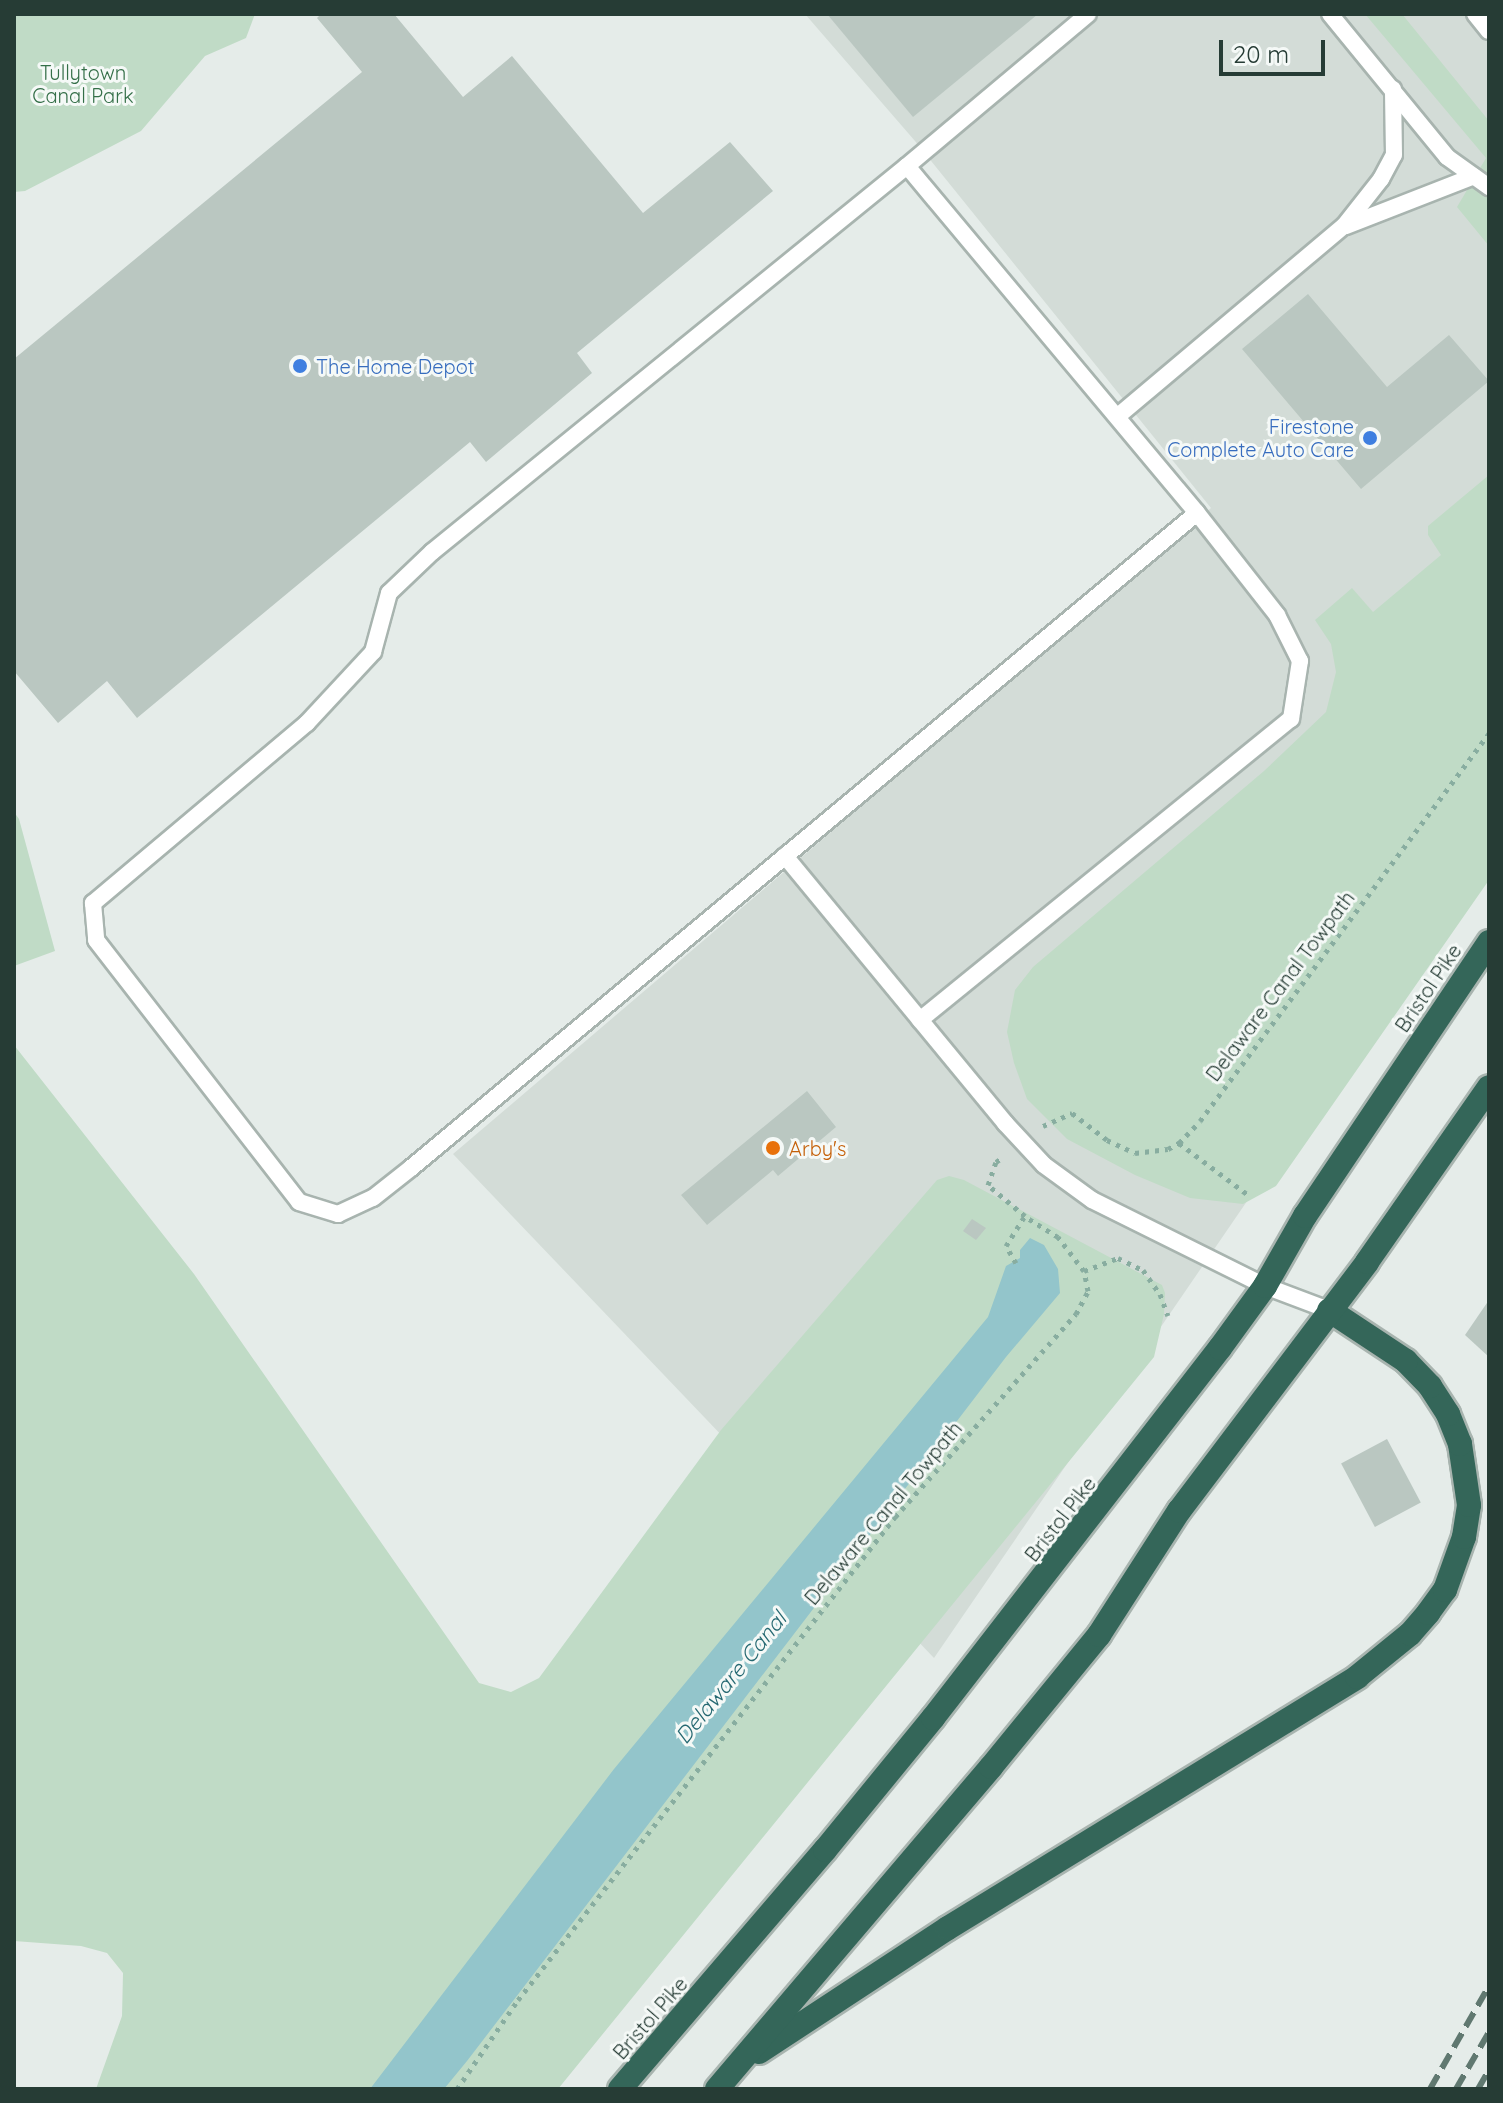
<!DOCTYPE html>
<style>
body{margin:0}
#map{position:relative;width:1503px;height:2103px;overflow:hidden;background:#e5ece9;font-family:Quicksand,sans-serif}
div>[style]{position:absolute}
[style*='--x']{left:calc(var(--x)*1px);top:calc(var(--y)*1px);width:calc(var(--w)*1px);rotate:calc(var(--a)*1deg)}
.built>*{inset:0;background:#d3dcd7}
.green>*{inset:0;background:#c0dbc6}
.water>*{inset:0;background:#93c5cb}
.building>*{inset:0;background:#bac7c1;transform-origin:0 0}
.path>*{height:5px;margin-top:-2.5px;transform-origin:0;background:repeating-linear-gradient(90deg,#88ada0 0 4px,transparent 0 10px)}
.roads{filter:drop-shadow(2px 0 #a8b4af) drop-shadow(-2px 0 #a8b4af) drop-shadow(0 2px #a8b4af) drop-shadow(0 -2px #a8b4af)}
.lane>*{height:16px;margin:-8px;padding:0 8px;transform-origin:8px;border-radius:8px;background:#fff}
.highway>*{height:24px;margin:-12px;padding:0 12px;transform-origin:12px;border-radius:12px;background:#346659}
.rail>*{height:6px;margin-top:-3px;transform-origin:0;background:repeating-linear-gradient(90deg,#607870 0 16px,transparent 0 24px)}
.dots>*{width:22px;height:22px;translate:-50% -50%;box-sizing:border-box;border:4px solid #f5f9f7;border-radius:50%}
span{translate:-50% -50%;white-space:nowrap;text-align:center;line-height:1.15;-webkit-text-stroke:6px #f5f9f7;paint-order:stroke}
.park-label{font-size:20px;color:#346f48}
.shop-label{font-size:20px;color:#366cbe}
.left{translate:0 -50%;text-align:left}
.right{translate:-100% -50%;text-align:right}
.street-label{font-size:20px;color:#263c35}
.food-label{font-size:20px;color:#c56008}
.water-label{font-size:22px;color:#266972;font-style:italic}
.frame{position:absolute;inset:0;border:16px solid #263c35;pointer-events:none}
.scale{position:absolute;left:1219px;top:40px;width:106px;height:36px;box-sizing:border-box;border:4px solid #263c35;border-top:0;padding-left:10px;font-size:24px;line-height:28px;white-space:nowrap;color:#263c35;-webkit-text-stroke:6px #f5f9f7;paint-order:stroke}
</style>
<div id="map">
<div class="built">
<div style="clip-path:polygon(805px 14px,1489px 14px,1489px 848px,934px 1658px,453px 1154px,1211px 508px,915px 141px)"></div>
</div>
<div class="green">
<div style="clip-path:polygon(14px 14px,255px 14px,246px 38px,205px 56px,141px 131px,25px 191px,14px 192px)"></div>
<div style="clip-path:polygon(1365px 14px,1402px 14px,1489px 121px,1489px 246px,1457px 207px,1486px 158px)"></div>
<div style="clip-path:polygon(1489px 475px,1489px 880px,1276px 1186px,1243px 1204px,1190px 1198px,1135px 1175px,1067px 1139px,1027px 1099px,1014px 1063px,1007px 1032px,1015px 990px,1033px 967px,1264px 771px,1326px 712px,1336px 672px,1331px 644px,1315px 620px,1352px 588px,1373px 612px,1441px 555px,1428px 535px,1428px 526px)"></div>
<div style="clip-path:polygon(14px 812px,19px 819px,55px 951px,14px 966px)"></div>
<div style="clip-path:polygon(14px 1045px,194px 1274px,479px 1683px,511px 1692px,539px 1678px,721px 1430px,937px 1180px,949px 1176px,964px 1180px,1162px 1285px,1165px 1293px,1164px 1314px,1154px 1357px,558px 2089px,96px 2089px,122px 2016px,123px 1973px,107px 1953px,81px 1946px,14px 1941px)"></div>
</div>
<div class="water">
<div style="clip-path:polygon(1030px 1238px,1044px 1245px,1058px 1269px,1060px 1293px,1006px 1357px,467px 2061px,444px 2089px,370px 2089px,614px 1769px,988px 1317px,1006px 1266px,1020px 1258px,1020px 1250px)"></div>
</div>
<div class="building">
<div style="clip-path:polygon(321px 14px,394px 14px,463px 97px,512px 56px,643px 213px,730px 142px,773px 191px,577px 353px,592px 373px,486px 462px,470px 442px,137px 718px,107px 681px,58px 723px,14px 671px,14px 359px,362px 72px,317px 18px)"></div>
<div style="clip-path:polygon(827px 14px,1038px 14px,913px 117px)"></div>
<div style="clip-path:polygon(1308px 294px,1387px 387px,1449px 335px,1489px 381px,1361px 489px,1242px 349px)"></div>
<div style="clip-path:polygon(807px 1091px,836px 1127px,778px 1176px,773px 1170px,707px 1225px,681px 1195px)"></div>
<div style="clip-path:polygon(972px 1219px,986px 1228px,976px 1240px,963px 1231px)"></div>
<div style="clip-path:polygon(1489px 1300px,1489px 1357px,1465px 1335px)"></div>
<div style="left:1387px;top:1439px;width:72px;height:52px;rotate:62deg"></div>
</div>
<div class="path">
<div style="--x:1043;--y:1126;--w:32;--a:-24"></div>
<div style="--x:1072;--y:1113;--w:44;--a:37.6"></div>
<div style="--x:1107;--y:1140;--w:31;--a:25"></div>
<div style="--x:1135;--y:1153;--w:33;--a:-7"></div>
<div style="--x:1168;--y:1149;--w:13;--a:-29"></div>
<div style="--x:1179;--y:1143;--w:30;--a:-46"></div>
<div style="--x:1200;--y:1121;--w:484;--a:-53.3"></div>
<div style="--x:1179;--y:1143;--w:85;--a:36.9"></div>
<div style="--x:1016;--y:1263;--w:20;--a:-120"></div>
<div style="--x:1006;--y:1246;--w:36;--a:-58"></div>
<div style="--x:1084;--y:1271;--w:36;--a:-21"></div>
<div style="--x:1118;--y:1258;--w:28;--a:26"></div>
<div style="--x:1143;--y:1270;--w:29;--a:55"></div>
<div style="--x:1160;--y:1294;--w:23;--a:70"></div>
<div style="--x:457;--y:2089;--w:108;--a:-55.6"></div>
<div style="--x:518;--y:2000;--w:613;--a:-52.03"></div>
<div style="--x:895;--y:1517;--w:272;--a:-48.3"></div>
<div style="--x:1076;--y:1314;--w:26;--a:-62"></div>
<div style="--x:1088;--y:1291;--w:20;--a:-101"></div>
<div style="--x:1084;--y:1271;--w:43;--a:-127.4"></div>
<div style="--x:1058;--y:1237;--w:39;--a:-148"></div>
<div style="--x:1025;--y:1216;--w:48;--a:-140"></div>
<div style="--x:988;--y:1185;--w:24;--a:-71"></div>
<div style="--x:996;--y:1162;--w:9;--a:-36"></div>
</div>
<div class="roads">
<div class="lane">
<div style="--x:1330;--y:14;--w:185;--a:50.7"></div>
<div style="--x:1447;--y:157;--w:52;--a:35.5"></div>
<div style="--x:1475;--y:14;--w:22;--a:51"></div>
<div style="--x:907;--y:166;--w:236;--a:-40"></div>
<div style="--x:1346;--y:226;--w:137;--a:-21.3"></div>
<div style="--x:1118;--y:416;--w:295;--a:-40.1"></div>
<div style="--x:1344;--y:226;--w:60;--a:-51.8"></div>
<div style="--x:1381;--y:179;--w:27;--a:-62"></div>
<div style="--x:1394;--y:155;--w:66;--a:-90.9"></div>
<div style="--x:785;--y:856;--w:346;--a:50.5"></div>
<div style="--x:1005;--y:1123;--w:57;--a:47.1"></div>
<div style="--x:1044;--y:1165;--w:59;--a:36.1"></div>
<div style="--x:1092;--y:1200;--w:193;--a:26.4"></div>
<div style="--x:1265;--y:1286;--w:68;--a:20.6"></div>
<div style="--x:920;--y:1020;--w:478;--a:-39.1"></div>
<div style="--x:1291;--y:719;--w:59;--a:-81.2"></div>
<div style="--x:1300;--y:661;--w:51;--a:-116.6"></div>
<div style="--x:1277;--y:615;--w:130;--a:-128.1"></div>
<div style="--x:1197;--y:513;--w:452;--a:-129.9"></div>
<div style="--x:907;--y:166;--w:612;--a:140.9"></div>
<div style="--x:432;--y:552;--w:59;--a:136.4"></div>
<div style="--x:389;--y:593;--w:61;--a:105.2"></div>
<div style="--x:373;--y:652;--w:97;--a:132.9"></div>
<div style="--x:307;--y:723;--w:280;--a:139.9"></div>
<div style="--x:93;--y:903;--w:37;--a:85"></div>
<div style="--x:96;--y:940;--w:331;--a:52.2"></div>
<div style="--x:299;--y:1202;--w:41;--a:17.1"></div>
<div style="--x:338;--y:1214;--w:38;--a:-25"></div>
<div style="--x:373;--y:1198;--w:48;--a:-38.3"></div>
<div style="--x:411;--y:1168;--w:1023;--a:-39.81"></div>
</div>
<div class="highway">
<div style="--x:759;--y:2052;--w:226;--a:-33.3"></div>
<div style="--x:948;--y:1928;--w:480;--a:-31.5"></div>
<div style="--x:1357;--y:1677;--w:68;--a:-39.1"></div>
<div style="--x:1410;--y:1634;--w:28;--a:-49"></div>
<div style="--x:1428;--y:1613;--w:29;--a:-54"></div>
<div style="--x:1445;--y:1590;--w:56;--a:-70.3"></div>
<div style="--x:1464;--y:1537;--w:32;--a:-81"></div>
<div style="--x:1469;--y:1505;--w:62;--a:-98.4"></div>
<div style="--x:1460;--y:1444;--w:32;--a:-112"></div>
<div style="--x:1448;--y:1414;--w:33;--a:-123"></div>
<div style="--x:1430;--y:1386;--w:35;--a:-134"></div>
<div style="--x:1406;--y:1361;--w:92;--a:-146.5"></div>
<div style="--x:620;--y:2089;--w:315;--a:-49.4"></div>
<div style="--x:825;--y:1850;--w:171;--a:-50.7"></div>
<div style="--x:933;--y:1718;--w:468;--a:-52.2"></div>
<div style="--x:1220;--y:1348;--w:77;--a:-54"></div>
<div style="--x:1265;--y:1286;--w:81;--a:-60.3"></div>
<div style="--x:1305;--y:1216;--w:330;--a:-56.1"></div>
<div style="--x:717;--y:2089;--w:423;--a:-49.6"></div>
<div style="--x:991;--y:1767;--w:171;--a:-50.7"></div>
<div style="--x:1099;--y:1635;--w:148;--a:-57.2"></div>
<div style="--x:1179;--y:1511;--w:312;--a:-52.9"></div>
<div style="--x:1367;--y:1262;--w:213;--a:-55.1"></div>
</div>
</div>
<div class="rail">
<div style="--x:1430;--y:2089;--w:119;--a:-60.2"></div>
<div style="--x:1456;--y:2089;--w:66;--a:-59.9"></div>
<div style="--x:1478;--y:2089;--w:22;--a:-60"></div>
</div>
<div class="dots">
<div style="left:300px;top:366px;background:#3f7fe0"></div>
<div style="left:1370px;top:438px;background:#3f7fe0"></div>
<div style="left:773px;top:1148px;background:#e8710a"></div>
</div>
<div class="park-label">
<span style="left:83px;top:84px">Tullytown<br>Canal Park</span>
</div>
<div class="shop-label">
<span class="left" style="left:316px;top:366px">The Home Depot</span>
<span class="right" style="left:1354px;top:438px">Firestone<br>Complete Auto Care</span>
</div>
<div class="street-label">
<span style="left:1280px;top:986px;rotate:-53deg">Delaware Canal Towpath</span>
<span style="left:1428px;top:988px;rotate:-56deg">Bristol Pike</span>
<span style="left:883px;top:1513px;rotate:-50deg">Delaware Canal Towpath</span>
<span style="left:1060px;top:1519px;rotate:-52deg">Bristol Pike</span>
<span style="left:650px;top:2018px;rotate:-49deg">Bristol Pike</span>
</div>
<div class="food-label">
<span class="left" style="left:789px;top:1148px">Arby's</span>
</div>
<div class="water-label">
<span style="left:731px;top:1678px;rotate:-51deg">Delaware Canal</span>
</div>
<div class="frame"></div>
<div class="scale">20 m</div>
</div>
